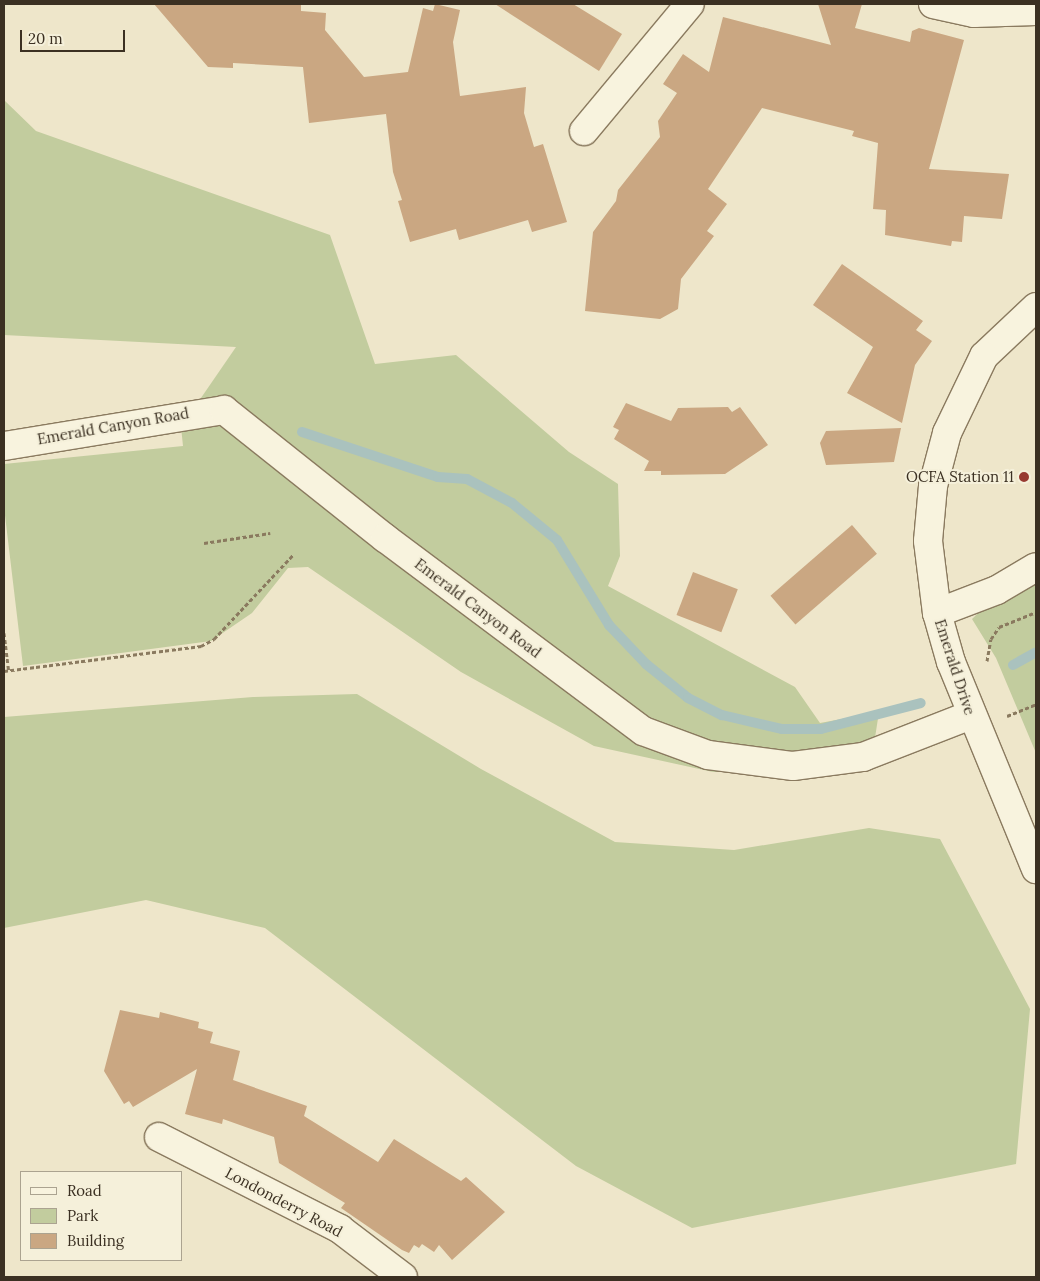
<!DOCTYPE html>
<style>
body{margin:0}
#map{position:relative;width:1040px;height:1281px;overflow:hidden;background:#eee6ca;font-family:Lora,serif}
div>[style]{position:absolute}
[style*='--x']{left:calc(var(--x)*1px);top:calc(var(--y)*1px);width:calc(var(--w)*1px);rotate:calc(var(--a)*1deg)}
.green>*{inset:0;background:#c2cc9e}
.stream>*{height:10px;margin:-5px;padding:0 5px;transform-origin:5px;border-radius:5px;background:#aac2be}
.building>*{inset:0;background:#caa782;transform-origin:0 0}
.path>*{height:3px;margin-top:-1.5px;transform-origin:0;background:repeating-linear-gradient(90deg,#8a7a5f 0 4px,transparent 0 6.5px)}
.roads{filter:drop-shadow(1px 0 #8a7a5f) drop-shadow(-1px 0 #8a7a5f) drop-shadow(0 1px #8a7a5f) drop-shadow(0 -1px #8a7a5f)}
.minor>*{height:28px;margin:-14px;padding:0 14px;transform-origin:14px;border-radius:14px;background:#f8f3de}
.dots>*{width:14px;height:14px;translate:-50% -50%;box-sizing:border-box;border:2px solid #f5f0da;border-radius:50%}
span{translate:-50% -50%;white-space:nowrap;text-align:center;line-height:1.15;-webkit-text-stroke:4px #f5f0da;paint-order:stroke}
.street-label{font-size:15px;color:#3b3022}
.poi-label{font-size:15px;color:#3b3022}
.right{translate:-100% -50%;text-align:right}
.frame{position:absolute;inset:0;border:5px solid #3b3022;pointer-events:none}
.legend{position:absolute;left:20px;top:1171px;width:162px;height:90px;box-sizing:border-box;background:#f5f0da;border:1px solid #aba390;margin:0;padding:6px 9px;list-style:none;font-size:15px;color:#3b3022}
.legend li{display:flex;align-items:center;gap:10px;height:25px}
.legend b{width:25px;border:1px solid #aba390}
.scale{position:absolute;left:20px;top:30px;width:105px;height:22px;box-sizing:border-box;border:2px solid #3b3022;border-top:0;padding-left:6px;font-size:15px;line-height:18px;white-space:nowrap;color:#3b3022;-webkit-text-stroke:4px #f5f0da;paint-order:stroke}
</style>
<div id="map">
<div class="green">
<div style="clip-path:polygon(4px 100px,36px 131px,330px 235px,375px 364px,456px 355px,569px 452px,618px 484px,620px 556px,608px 586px,795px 687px,820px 723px,879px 712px,872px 757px,757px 771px,713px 772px,594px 746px,461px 672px,308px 567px,288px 568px,252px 613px,211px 641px,23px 666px,4px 507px,4px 464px,183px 446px,181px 427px,236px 347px,4px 335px)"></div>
<div style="clip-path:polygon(1036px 573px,1036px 753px,996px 658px,972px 619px,999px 593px)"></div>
<div style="clip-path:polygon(357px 694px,481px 769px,615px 842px,734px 850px,869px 828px,940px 839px,1030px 1009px,1016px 1164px,692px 1228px,576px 1166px,265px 928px,146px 900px,4px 928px,4px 717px,253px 697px)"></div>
</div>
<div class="stream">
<div style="--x:302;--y:432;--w:143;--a:18.3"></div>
<div style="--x:438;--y:477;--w:29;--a:4"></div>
<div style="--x:467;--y:479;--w:51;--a:28.1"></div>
<div style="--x:512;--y:503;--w:58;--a:39.4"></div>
<div style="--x:557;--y:540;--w:100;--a:58.5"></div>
<div style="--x:609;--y:625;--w:54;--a:46.5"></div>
<div style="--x:646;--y:664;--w:54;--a:39"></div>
<div style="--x:688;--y:698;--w:38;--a:27"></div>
<div style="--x:722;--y:715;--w:62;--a:13.1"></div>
<div style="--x:782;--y:729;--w:39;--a:0"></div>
<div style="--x:821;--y:729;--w:103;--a:-14.6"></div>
<div style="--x:1013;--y:665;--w:26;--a:-29"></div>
</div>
<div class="building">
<div style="clip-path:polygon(154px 4px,301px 4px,301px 11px,326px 13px,325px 30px,364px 77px,408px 72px,423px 8px,433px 11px,435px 4px,460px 10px,453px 42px,460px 96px,526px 87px,524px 113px,534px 147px,543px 144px,567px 222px,532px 232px,528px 220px,459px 240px,456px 229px,410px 242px,398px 201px,402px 200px,393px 172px,386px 114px,309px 123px,303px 67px,233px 63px,233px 68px,208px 67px)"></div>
<div style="clip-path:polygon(495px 4px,573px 4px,622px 34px,599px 71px)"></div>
<div style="clip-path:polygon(818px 4px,862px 4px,855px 28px,910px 42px,912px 31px,919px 28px,964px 40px,929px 169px,1009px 174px,1002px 219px,964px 216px,962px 242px,952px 241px,951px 246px,885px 235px,886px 210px,873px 209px,878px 143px,852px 136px,854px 131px,762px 108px,708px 189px,727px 204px,707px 231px,714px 236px,681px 279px,678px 309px,660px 319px,585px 311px,593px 232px,616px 201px,618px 190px,660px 137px,658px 121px,677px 93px,663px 84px,683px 54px,709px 72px,723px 17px,831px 45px)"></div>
<div style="clip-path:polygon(842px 264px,923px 321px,916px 330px,932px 341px,915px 365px,902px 423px,847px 393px,873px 347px,813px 305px)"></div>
<div style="clip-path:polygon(626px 403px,671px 421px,678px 408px,728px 407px,732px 412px,740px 407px,768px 445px,725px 474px,661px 475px,661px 471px,644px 471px,649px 461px,614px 439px,619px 430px,613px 427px)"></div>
<div style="clip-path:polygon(901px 428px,894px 462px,826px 465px,820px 443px,826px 431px)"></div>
<div style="left:852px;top:525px;width:38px;height:108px;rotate:49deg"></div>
<div style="left:693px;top:572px;width:48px;height:46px;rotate:21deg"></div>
<div style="clip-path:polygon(120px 1010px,159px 1018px,160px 1012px,199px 1022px,198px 1028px,213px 1032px,210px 1043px,240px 1051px,233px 1080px,307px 1106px,304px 1116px,378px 1162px,394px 1139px,461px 1181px,466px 1177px,505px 1212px,452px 1260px,439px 1245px,434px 1252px,422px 1244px,419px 1248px,414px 1245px,409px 1253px,402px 1250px,341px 1208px,345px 1203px,279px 1163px,274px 1137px,223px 1119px,222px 1124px,185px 1114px,197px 1069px,133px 1107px,129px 1101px,124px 1104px,104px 1071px)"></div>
</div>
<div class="path">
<div style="--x:204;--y:543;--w:67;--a:-8.6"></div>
<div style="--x:4;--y:633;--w:38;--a:83"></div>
<div style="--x:987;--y:661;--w:22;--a:-80"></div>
<div style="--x:991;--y:639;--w:14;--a:-56"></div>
<div style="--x:999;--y:627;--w:40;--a:-22"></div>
<div style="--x:4;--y:671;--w:199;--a:-7.2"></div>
<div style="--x:201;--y:646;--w:15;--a:-28"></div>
<div style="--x:214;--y:639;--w:115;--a:-46.8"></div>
<div style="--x:1007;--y:716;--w:31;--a:-22"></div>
</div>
<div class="roads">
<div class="minor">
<div style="--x:933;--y:4;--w:42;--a:12.4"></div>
<div style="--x:974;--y:13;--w:62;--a:-1.8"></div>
<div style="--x:584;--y:131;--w:165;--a:-50.2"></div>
<div style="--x:1036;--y:307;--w:71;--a:136.7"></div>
<div style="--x:984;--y:356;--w:85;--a:115.7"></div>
<div style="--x:947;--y:433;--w:55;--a:104.8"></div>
<div style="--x:933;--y:486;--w:55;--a:95.2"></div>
<div style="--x:928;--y:541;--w:73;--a:82.9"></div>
<div style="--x:937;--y:613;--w:51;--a:74.1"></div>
<div style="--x:951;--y:662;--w:224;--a:67.7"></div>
<div style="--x:4;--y:446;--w:223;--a:-9.3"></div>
<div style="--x:224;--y:410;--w:206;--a:38.5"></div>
<div style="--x:385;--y:538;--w:322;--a:36.8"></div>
<div style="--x:643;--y:731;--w:69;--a:20.3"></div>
<div style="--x:708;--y:755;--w:86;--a:7.4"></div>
<div style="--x:793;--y:766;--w:71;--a:-7.3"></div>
<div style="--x:863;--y:757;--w:116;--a:-21.3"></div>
<div style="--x:937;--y:613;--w:64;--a:-21"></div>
<div style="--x:997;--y:590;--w:45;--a:-30.5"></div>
<div style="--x:159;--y:1137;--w:203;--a:26.9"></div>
<div style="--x:340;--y:1229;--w:79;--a:37.3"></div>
</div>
</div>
<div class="dots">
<div style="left:1024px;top:477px;background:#973a31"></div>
</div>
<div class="street-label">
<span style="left:113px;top:426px;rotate:-10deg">Emerald Canyon Road</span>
<span style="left:478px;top:608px;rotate:37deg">Emerald Canyon Road</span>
<span style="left:955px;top:667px;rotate:72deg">Emerald Drive</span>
<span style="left:284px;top:1202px;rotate:28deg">Londonderry Road</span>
</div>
<div class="poi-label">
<span class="right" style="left:1014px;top:477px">OCFA Station 11</span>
</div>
<div class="frame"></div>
<ul class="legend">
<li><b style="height:6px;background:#f8f3de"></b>Road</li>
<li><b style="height:14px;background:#c2cc9e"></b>Park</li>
<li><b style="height:14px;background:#caa782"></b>Building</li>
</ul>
<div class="scale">20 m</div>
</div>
